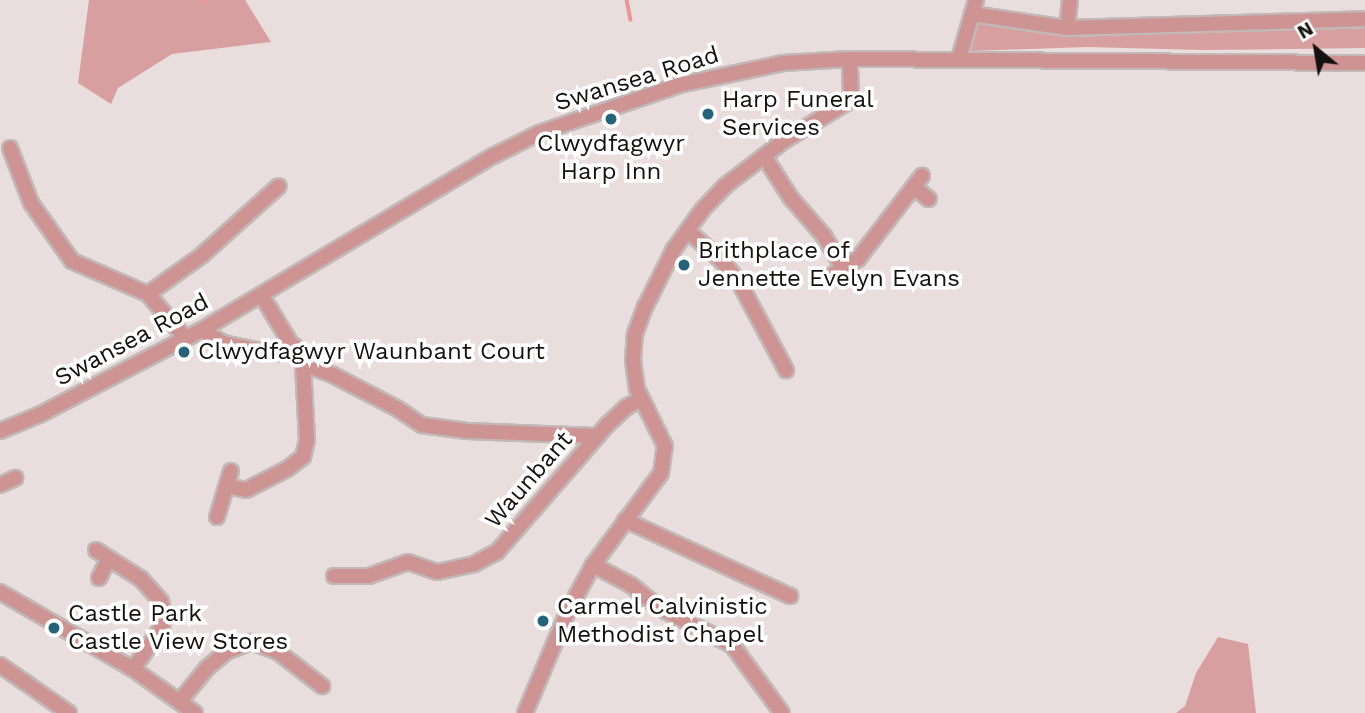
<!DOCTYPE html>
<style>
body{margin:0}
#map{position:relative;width:1365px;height:713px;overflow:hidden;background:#e9dddd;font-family:"Work Sans",sans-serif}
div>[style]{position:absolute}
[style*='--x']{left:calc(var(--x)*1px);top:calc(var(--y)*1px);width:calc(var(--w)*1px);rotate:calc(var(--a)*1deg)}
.green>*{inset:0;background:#d79fa0}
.stream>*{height:3.5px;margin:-1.75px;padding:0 1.75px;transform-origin:1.75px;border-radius:1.75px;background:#ea9798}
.roads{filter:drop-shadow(2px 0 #c3b8b8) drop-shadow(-2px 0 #c3b8b8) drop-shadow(0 2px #c3b8b8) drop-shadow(0 -2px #c3b8b8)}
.minor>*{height:14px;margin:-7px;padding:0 7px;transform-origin:7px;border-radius:7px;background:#ce9393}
.dots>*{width:19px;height:19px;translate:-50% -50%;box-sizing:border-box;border:4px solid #fff;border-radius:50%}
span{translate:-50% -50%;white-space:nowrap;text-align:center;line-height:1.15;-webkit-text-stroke:7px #fff;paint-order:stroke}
.street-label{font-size:24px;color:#151111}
.poi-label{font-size:24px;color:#151111}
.left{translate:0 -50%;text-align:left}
.north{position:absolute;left:1281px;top:14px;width:70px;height:70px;-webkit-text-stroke:5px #fff;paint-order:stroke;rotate:330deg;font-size:19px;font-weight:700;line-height:28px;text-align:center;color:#151111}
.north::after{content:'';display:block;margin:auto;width:24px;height:32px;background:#151111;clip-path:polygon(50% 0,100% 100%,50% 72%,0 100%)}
</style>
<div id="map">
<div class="green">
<div style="clip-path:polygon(89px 0,245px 0,271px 42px,172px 54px,118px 88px,111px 104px,78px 83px)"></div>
<div style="clip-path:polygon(978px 21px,1076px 32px,1246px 31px,1365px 25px,1365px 48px,1203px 50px,1086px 47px,970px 51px)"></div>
<div style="clip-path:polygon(1218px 637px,1248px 644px,1256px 713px,1176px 713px,1185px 706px,1196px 673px)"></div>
</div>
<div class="stream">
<div style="--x:205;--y:0;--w:2;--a:90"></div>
<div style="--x:627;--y:0;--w:20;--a:79"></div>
</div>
<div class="roads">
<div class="minor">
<div style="--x:972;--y:14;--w:96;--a:8.4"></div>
<div style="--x:1067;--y:28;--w:298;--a:-1.7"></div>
<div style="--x:1067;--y:28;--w:28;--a:-84"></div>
<div style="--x:959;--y:59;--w:61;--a:-73.9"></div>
<div style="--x:10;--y:148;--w:59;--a:69.1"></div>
<div style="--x:31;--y:203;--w:71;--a:54.7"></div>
<div style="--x:72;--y:261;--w:83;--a:23.5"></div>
<div style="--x:148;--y:294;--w:57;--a:49.9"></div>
<div style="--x:764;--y:156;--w:49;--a:57.6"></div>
<div style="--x:790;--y:197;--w:52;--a:48.9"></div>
<div style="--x:824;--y:236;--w:37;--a:59"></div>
<div style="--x:843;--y:268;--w:17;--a:-31"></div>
<div style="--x:858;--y:259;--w:105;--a:-52.4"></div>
<div style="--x:914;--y:187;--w:19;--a:39"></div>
<div style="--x:688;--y:231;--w:45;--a:41.4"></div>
<div style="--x:722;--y:261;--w:27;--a:51"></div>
<div style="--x:739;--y:282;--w:100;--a:61.9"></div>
<div style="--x:827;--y:279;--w:19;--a:-35"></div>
<div style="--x:148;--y:294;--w:67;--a:-35.8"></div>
<div style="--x:202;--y:255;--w:103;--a:-41.9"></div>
<div style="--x:202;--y:330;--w:25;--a:32"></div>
<div style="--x:223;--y:343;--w:53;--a:11.9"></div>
<div style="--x:275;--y:354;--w:21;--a:-23"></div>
<div style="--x:303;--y:364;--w:32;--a:20"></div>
<div style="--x:333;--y:375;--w:73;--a:27.6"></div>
<div style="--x:398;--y:409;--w:29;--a:34"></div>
<div style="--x:422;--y:425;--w:45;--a:7.6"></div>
<div style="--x:467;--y:431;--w:130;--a:2.2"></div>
<div style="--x:0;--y:431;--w:44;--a:-22.5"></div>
<div style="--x:41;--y:414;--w:182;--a:-27.6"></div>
<div style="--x:202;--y:330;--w:339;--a:-30.9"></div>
<div style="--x:493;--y:156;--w:51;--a:-26.6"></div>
<div style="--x:539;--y:133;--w:148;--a:-18.9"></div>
<div style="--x:679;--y:85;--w:106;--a:-11.9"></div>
<div style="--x:783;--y:63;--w:67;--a:-3.4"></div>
<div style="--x:850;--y:59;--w:515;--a:0.45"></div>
<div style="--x:0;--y:485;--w:17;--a:-25"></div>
<div style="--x:227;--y:486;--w:19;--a:12"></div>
<div style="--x:246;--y:490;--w:46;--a:-27.1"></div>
<div style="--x:287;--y:469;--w:20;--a:-37"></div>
<div style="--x:303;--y:457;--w:18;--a:-77"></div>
<div style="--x:307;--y:439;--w:75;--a:-93.1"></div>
<div style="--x:303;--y:364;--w:79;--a:-121.1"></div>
<div style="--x:217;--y:517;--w:48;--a:-73.1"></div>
<div style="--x:625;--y:520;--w:182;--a:24.7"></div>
<div style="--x:96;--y:550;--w:54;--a:32.8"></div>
<div style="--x:141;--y:579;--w:30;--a:48"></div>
<div style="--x:161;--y:601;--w:14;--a:78"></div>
<div style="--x:164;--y:615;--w:12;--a:99"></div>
<div style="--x:162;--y:627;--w:51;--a:124.6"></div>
<div style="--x:593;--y:565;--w:43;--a:27.8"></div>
<div style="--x:631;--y:585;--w:35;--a:39"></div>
<div style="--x:658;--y:607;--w:83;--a:27.2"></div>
<div style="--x:732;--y:645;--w:84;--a:53.7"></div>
<div style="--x:334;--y:576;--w:35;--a:0"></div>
<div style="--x:369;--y:576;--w:41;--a:-19.7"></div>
<div style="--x:408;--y:562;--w:31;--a:19"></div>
<div style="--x:437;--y:572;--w:38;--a:-12"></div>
<div style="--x:474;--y:564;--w:26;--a:-28"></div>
<div style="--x:497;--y:552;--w:168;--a:-49.1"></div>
<div style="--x:607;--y:425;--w:26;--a:-43"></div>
<div style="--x:626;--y:407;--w:18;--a:-27"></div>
<div style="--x:99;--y:578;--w:22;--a:-63"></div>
<div style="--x:0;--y:592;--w:154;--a:30.1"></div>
<div style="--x:133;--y:669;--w:76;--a:35.4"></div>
<div style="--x:0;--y:665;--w:84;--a:34.8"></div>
<div style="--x:180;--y:701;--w:43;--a:-50.7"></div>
<div style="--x:207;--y:668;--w:25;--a:-40"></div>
<div style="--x:226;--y:652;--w:27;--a:-22"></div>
<div style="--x:251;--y:642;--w:29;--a:20"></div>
<div style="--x:278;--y:652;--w:56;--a:37.7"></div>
<div style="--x:525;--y:713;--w:111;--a:-67.1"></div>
<div style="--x:568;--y:611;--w:52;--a:-61.5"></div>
<div style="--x:593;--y:565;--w:114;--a:-53.5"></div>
<div style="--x:661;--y:473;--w:27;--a:-82"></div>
<div style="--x:665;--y:446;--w:64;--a:-116.2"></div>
<div style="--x:637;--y:389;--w:29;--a:-98"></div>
<div style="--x:633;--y:360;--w:26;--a:-86"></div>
<div style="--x:635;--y:334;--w:29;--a:-70"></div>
<div style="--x:645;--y:307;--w:65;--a:-63.4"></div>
<div style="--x:674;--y:249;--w:49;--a:-54.1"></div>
<div style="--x:703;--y:209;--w:32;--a:-46"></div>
<div style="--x:725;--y:186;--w:76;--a:-37.5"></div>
<div style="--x:785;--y:140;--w:71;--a:-31.2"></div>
<div style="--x:846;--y:103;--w:9;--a:-58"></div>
<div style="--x:851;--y:95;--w:36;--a:-92"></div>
</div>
</div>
<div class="dots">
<div style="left:708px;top:114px;background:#27627b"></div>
<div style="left:611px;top:119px;background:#27627b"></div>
<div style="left:684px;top:265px;background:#27627b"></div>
<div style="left:184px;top:352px;background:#27627b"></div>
<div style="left:543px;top:621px;background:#27627b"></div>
<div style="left:54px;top:628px;background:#27627b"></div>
</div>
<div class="street-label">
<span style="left:637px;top:79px;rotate:-17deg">Swansea Road</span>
<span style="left:132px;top:340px;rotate:-28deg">Swansea Road</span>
<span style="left:529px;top:480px;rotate:-49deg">Waunbant</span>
</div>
<div class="poi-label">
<span class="left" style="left:722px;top:114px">Harp Funeral<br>Services</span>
<span style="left:611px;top:158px">Clwydfagwyr<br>Harp Inn</span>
<span class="left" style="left:698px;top:265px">Brithplace of<br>Jennette Evelyn Evans</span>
<span class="left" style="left:198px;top:352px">Clwydfagwyr Waunbant Court</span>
<span class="left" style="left:557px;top:621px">Carmel Calvinistic<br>Methodist Chapel</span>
<span class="left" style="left:68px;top:628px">Castle Park<br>Castle View Stores</span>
</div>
<div class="north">N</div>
</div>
